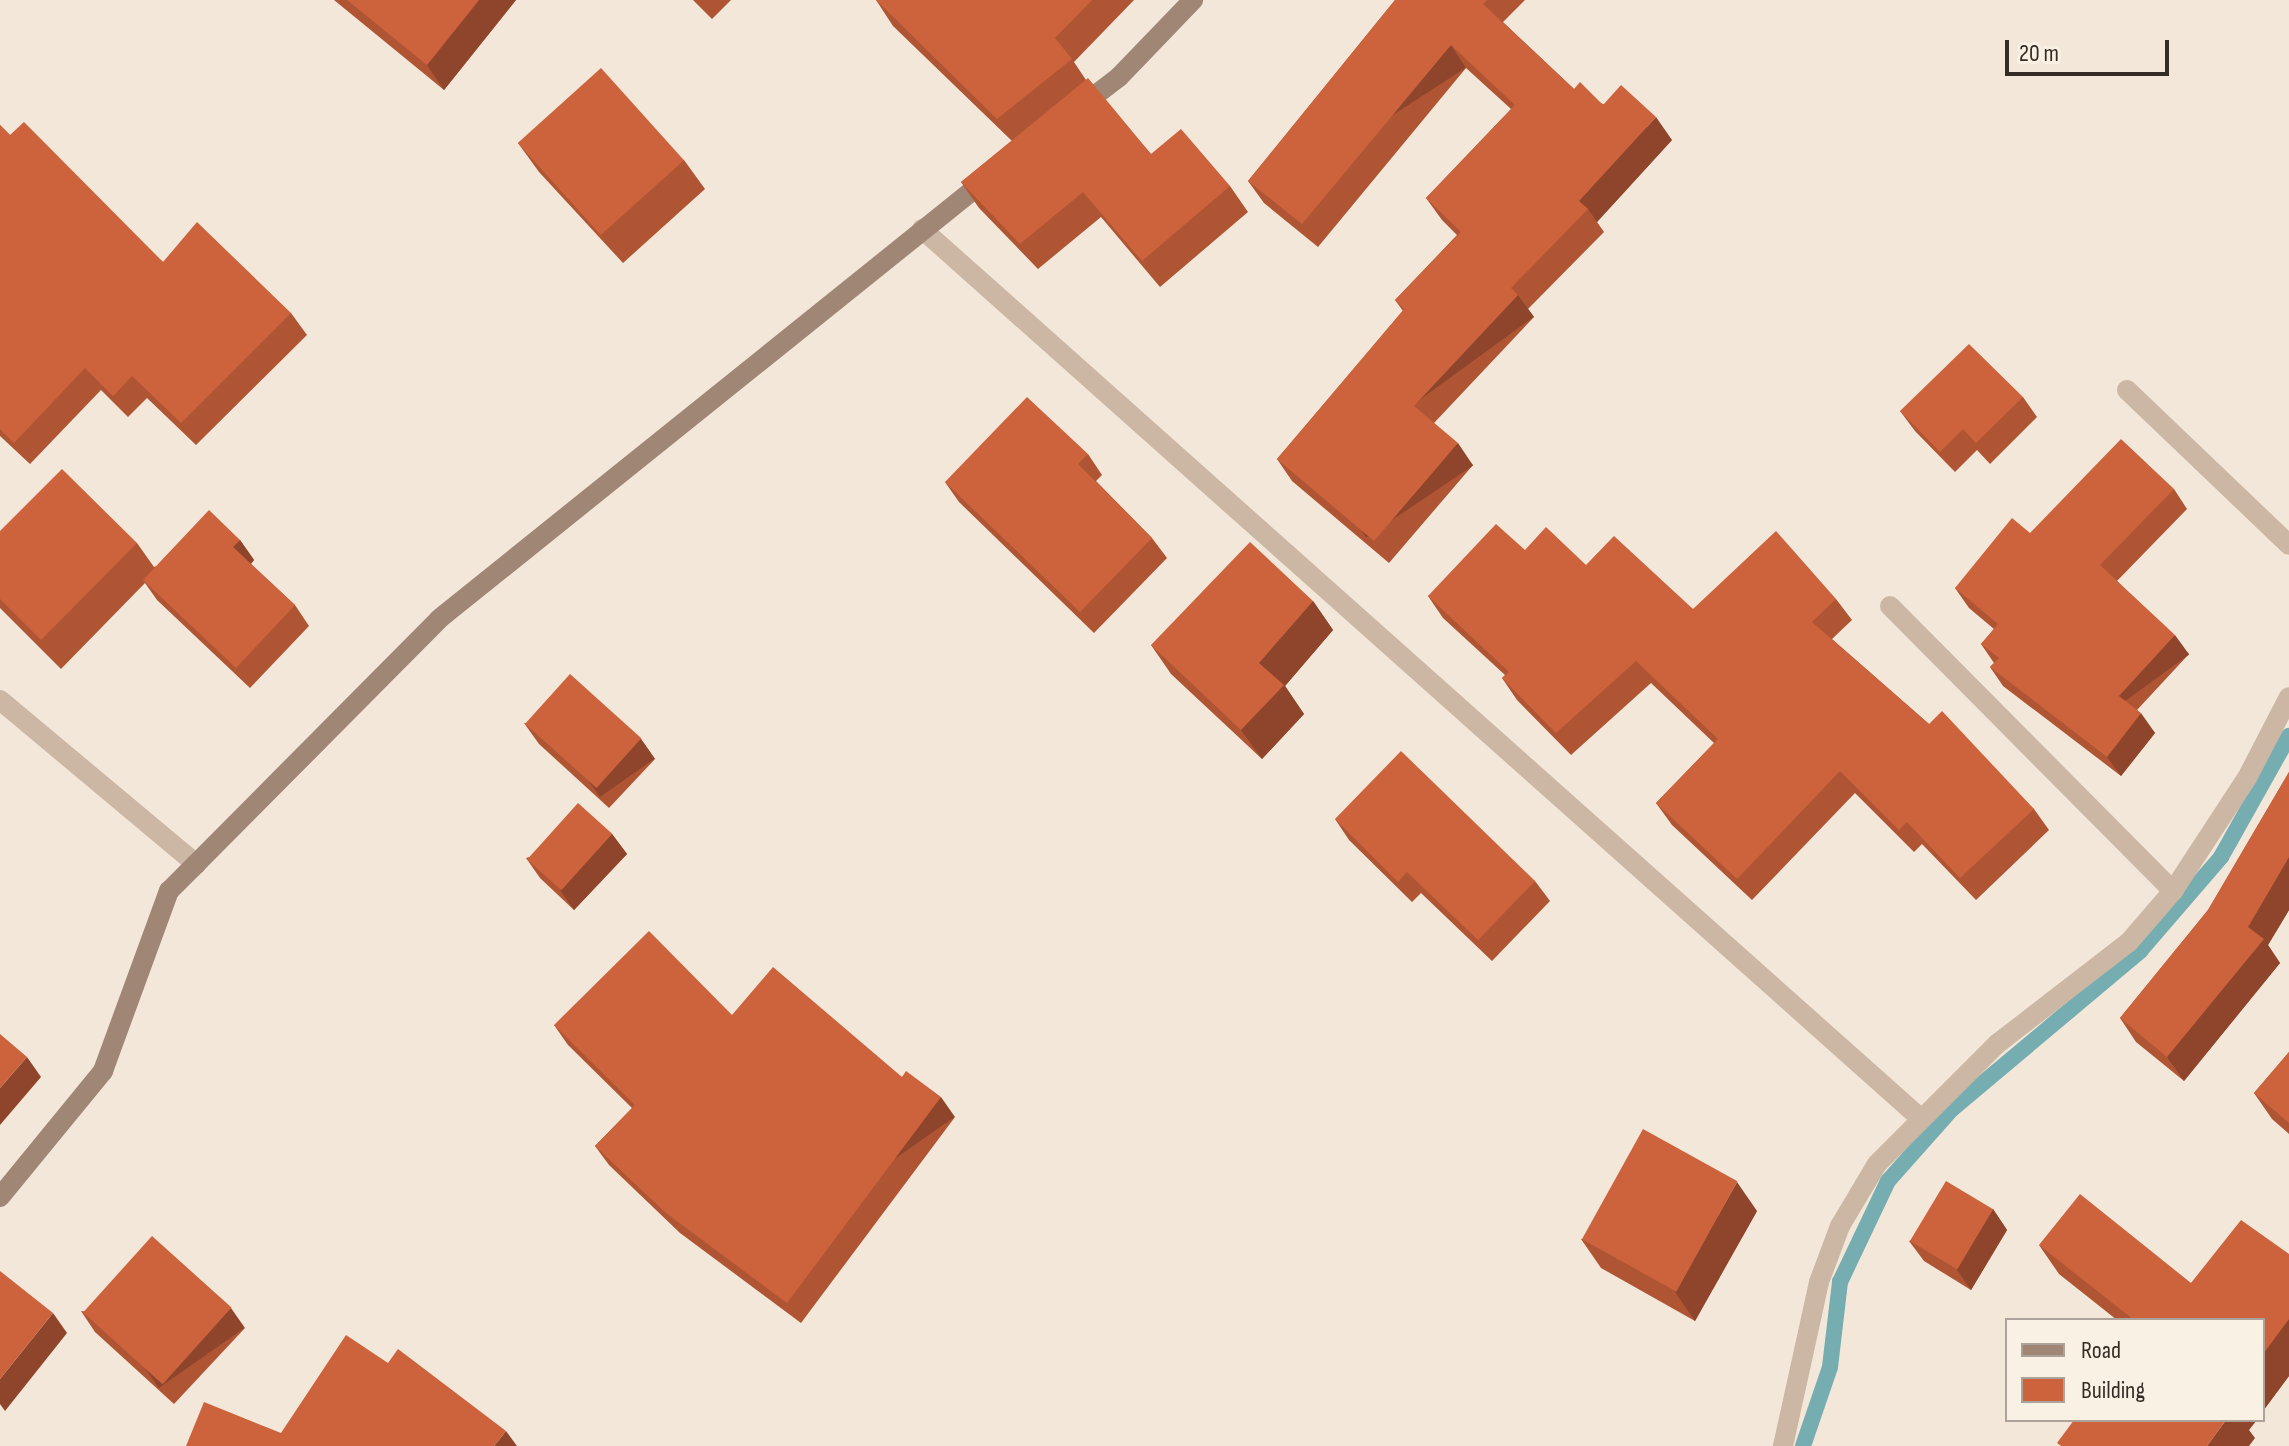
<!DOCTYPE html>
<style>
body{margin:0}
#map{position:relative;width:2289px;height:1446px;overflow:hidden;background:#f3e7d9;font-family:"Sofia Sans Condensed",sans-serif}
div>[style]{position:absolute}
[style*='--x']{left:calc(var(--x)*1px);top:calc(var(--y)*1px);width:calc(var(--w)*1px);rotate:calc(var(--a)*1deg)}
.stream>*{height:16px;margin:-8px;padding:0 8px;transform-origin:8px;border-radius:8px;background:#76adb1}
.street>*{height:20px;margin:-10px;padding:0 10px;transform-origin:10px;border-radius:10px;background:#cbb7a4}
.secondary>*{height:20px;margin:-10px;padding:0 10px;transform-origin:10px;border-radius:10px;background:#9f8675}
.wall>*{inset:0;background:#af5534}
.shaded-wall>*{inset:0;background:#8f452b;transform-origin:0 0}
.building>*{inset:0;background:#cc633d;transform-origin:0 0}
span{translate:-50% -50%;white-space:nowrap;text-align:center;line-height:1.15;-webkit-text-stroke:7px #faf1e5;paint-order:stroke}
.legend{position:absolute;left:2005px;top:1318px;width:260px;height:104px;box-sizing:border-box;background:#faf1e5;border:2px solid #aca299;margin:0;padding:10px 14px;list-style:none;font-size:24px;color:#362c26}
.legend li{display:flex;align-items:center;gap:16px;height:40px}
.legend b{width:40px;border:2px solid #aca299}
.scale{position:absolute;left:2005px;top:40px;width:164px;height:36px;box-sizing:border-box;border:4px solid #362c26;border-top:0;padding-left:10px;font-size:24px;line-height:28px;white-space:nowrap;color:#362c26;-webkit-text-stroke:6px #faf1e5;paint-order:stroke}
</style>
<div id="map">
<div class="stream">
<div style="--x:1803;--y:1446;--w:83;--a:-71.1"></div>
<div style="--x:1830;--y:1367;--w:86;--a:-83.3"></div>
<div style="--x:1840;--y:1282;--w:112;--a:-64.6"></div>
<div style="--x:1888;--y:1181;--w:96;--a:-48.4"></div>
<div style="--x:1952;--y:1109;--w:246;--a:-40"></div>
<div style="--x:2140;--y:951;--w:124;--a:-49.2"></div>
<div style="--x:2221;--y:857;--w:139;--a:-60.7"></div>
</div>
<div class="street">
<div style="--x:922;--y:229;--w:1337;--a:41.69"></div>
<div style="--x:2127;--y:390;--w:224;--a:43.7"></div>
<div style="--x:1890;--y:606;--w:402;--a:45.2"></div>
<div style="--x:0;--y:700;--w:256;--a:39.9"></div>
<div style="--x:1783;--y:1446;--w:168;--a:-77.6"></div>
<div style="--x:1819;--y:1282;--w:60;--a:-69.4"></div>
<div style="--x:1840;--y:1226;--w:72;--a:-59.2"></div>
<div style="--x:1877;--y:1164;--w:170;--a:-45"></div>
<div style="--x:1997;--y:1044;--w:167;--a:-37.7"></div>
<div style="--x:2129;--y:942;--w:67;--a:-49.2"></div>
<div style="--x:2173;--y:891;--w:135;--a:-56.8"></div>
<div style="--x:2247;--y:778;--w:91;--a:-62.6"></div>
</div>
<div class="secondary">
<div style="--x:1080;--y:107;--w:49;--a:-37.6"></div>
<div style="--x:1119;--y:77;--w:107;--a:-46.1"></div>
<div style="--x:0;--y:1197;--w:163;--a:-50.7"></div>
<div style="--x:103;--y:1071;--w:192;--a:-69.9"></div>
<div style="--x:169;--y:891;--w:38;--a:-45"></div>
<div style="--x:196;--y:864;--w:345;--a:-45.2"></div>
<div style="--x:439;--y:619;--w:704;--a:-38.77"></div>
</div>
<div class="wall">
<div style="clip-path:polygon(334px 0,516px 0,444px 90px)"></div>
<div style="clip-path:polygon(693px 0,731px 0,712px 19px)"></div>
<div style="clip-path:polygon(876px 0,1134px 0,1074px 62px,1086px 80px,1151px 154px,1230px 186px,1248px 212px,1160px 287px,1101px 217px,1038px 269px,979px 208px,961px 182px,1012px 141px,893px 26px)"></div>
<div style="clip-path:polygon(1395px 0,1525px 0,1503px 22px,1574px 89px,1672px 140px,1597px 222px,1604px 232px,1528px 309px,1534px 317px,1434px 423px,1473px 465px,1389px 563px,1292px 481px,1277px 459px,1403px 311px,1395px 300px,1457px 235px,1442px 220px,1426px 198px,1511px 109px,1466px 68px,1318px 247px,1264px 203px,1248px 181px)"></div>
<div style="clip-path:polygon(0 125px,10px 135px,163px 262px,291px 313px,307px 335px,196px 445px,147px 398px,128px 417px,101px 390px,30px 464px,0 436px)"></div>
<div style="clip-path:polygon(518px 143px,684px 160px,705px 189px,623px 263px,539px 172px)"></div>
<div style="clip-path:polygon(2023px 397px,2037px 417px,1990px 464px,1977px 450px,1955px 472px,1915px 431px,1900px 411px)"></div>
<div style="clip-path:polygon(1088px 454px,1102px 475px,1096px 481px,1152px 538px,1167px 558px,1094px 633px,959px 502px,945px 482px)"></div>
<div style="clip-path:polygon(2174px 489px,2187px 509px,2117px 581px,2189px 654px,2137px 710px,2155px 733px,2121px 776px,2003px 686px,1990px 667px,1994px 663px,1981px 644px,1994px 629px,1969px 608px,1955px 588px,2030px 533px)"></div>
<div style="clip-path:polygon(0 531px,137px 543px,154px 567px,240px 540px,254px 560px,251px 564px,295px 605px,309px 626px,250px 688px,157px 600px,145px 583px,61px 669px,0 608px)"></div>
<div style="clip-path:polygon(1525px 550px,1586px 565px,1693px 609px,1836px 599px,1852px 620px,1832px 639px,1929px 724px,2034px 809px,2049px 830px,1976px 900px,1922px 844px,1914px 852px,1855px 793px,1752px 900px,1672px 825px,1656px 803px,1714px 743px,1651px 683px,1571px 755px,1517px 700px,1502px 678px,1505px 675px,1443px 618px,1428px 596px)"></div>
<div style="clip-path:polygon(1313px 601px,1333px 630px,1285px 686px,1304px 714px,1262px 759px,1171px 674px,1151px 645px)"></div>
<div style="clip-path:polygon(524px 723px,641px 739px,655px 759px,609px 808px,539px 744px)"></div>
<div style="clip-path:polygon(2289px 772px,2289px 910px,2268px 945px,2280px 963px,2184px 1081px,2136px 1042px,2120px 1018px,2208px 910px)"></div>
<div style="clip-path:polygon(1335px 819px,1535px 881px,1550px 901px,1492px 961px,1421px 893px,1412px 902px,1349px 840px)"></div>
<div style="clip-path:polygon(612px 834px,627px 854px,574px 910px,540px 878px,526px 858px)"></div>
<div style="clip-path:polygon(732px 1015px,902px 1077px,955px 1117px,801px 1323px,680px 1233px,609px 1165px,595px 1146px,632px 1108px,568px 1045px,554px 1025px)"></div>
<div style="clip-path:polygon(2289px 1052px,2289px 1134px,2272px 1119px,2254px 1093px)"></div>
<div style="clip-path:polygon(1993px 1209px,2007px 1230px,1971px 1290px,1924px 1261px,1909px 1241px)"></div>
<div style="clip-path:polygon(1757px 1211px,1695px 1321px,1601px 1268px,1581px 1239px)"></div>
<div style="clip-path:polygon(2039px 1245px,2191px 1283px,2289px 1254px,2289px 1376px,2263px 1411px,2263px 1320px,2117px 1320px,2059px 1274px)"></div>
<div style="clip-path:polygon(81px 1311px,245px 1328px,174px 1404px,95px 1332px)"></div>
</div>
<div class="shaded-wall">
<div style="clip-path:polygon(479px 0,516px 0,444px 90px,427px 65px)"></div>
<div style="left:1451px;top:45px;width:27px;height:233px;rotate:57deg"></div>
<div style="clip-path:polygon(1656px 117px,1672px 140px,1597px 222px,1588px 209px,1579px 201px)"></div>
<div style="left:1518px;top:295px;width:27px;height:152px;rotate:54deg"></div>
<div style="left:1458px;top:443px;width:27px;height:129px;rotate:56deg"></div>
<div style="clip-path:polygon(240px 540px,254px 560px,247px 568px,233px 547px)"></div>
<div style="clip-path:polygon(1313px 601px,1333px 630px,1285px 686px,1304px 714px,1262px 759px,1241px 730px,1259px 663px)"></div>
<div style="left:2175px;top:635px;width:24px;height:83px;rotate:54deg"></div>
<div style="clip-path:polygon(2141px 713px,2155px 733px,2121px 776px,2107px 757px)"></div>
<div style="left:641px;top:739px;width:24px;height:67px;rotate:55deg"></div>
<div style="clip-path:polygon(612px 834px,627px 854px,574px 910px,560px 890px)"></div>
<div style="clip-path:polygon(2289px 857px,2289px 910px,2268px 945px,2280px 963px,2184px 1081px,2167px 1057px,2248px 927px)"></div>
<div style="clip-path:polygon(27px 1057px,41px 1077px,0 1125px,0 1088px)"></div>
<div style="left:941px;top:1097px;width:24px;height:257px;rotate:55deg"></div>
<div style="clip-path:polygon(1737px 1182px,1757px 1211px,1695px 1321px,1675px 1292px)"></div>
<div style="clip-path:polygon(1993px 1209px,2007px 1230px,1971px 1290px,1957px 1270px)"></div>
<div style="left:231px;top:1308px;width:24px;height:105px;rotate:55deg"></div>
<div style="clip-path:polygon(53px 1313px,67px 1333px,5px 1411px,0 1404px,0 1379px)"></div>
<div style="clip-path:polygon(2289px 1319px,2289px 1376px,2263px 1411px,2263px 1354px)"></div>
<div style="clip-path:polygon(2226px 1420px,2257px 1420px,2249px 1430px,2255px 1438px,2249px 1446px,2207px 1446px)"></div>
<div style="clip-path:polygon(506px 1431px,517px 1446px,494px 1446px)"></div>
</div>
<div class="building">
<div style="clip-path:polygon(347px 0,479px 0,427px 65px)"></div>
<div style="clip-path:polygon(876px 0,1092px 0,1055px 38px,1072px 59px,997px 119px)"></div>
<div style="clip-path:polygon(1395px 0,1487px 0,1483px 4px,1574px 89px,1580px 82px,1603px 105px,1621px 85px,1656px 117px,1579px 201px,1588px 209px,1511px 288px,1518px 295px,1414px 406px,1458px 443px,1374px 541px,1277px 459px,1404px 309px,1395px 300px,1461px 232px,1426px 198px,1515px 105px,1451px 45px,1302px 224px,1248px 181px)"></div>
<div style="left:601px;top:68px;width:124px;height:112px;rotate:48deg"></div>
<div style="clip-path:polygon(1088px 78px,1151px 154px,1181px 129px,1230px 186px,1142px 261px,1083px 192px,1020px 244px,961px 182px)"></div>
<div style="clip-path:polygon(24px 122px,163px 262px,197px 222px,291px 313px,181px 423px,132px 376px,113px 396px,85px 368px,14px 443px,0 429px,0 125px,10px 135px)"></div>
<div style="clip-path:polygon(1969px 344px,2023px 397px,1976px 443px,1963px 429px,1940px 452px,1900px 411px)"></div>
<div style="clip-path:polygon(1027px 397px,1088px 454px,1078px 464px,1152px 538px,1080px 612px,945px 482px)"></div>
<div style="clip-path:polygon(2121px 439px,2174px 489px,2100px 565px,2175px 635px,2119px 696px,2141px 713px,2107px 757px,1990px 667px,1999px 658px,1981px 644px,1998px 624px,1955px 588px,2012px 518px,2030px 533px)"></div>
<div style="clip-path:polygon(62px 469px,137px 543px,41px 640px,0 599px,0 531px)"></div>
<div style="clip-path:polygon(209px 510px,240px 540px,233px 547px,295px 605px,236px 668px,143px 580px)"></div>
<div style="clip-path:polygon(1496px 524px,1525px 550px,1546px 527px,1586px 565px,1614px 536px,1693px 609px,1776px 531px,1836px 599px,1812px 622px,1929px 724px,1942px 711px,2034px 809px,1960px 878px,1907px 822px,1899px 830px,1840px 771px,1737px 879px,1656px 803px,1718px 739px,1636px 661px,1556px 733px,1502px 678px,1509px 672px,1428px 596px)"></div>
<div style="clip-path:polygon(1250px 542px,1313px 601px,1259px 663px,1284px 685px,1241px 730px,1151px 645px)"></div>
<div style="left:570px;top:674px;width:96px;height:67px;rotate:42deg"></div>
<div style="clip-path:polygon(1401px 751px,1535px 881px,1478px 940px,1407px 872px,1398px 882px,1335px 819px)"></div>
<div style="clip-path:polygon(2289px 772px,2289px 857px,2248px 927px,2264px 939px,2167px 1057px,2120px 1018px,2208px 910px)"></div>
<div style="left:578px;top:803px;width:46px;height:76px;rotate:42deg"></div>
<div style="clip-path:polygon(649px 931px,732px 1015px,773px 967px,902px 1077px,906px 1071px,941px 1097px,787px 1303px,666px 1213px,595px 1146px,635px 1105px,554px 1025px)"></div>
<div style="clip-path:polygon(0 1034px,27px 1057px,0 1088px)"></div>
<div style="clip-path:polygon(2289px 1052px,2289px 1123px,2254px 1093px)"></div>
<div style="left:1643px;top:1129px;width:108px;height:126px;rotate:29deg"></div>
<div style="left:1946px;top:1181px;width:55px;height:70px;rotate:31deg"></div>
<div style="clip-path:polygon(2080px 1194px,2191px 1283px,2241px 1220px,2289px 1254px,2289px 1319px,2263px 1354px,2263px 1320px,2134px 1320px,2039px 1245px)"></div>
<div style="left:152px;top:1236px;width:107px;height:103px;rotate:42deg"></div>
<div style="clip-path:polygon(0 1271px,53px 1313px,0 1379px)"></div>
<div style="clip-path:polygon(346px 1335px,388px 1363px,398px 1349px,506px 1431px,494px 1446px,186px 1446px,204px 1402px,281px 1433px)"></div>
<div style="clip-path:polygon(2074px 1420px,2226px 1420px,2207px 1446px,2061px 1446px,2057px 1443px)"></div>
</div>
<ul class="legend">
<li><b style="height:10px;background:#9f8675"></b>Road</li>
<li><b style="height:22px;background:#cc633d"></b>Building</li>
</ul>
<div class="scale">20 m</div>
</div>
